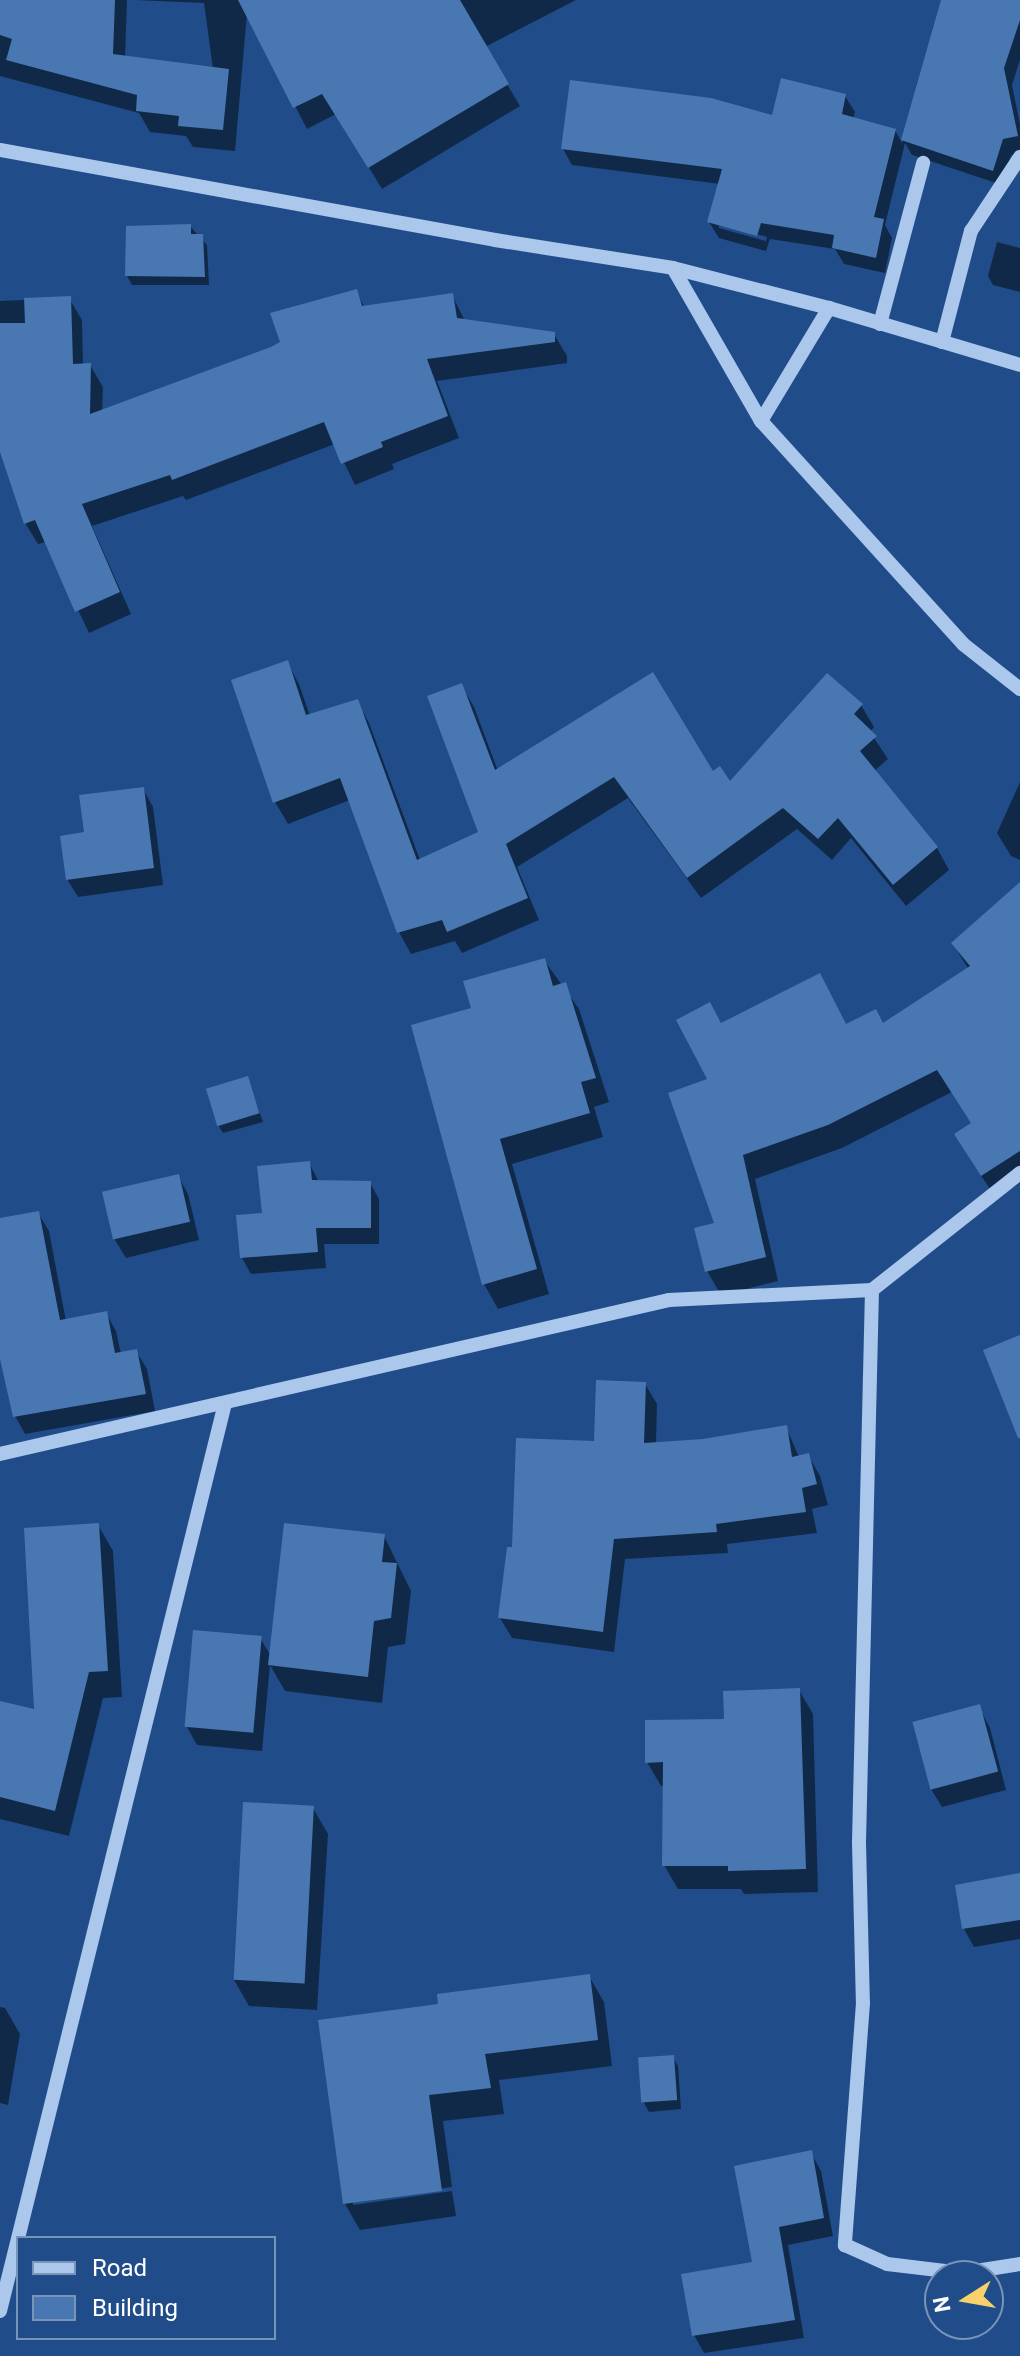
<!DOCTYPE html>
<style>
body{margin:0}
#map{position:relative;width:1020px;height:2356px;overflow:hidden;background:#204d89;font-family:Roboto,sans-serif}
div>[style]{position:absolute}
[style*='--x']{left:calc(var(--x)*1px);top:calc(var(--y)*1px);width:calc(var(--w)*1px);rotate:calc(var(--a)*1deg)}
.shadow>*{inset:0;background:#0007}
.building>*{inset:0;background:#4877b2;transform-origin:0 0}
.minor>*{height:14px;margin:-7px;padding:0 7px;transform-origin:7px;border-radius:7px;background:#abc7eb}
span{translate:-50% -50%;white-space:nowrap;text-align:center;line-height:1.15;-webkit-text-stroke:6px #204d89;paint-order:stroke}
.legend{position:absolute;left:16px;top:2236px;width:260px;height:104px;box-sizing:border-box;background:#204d89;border:2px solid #7994b8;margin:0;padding:10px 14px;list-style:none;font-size:24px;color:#fff}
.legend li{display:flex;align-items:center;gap:16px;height:40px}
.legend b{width:40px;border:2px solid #7994b8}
.north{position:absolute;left:924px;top:2260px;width:80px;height:80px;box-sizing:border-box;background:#204d89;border:2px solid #7994b8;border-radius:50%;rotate:259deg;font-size:22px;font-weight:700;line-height:32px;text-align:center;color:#fff}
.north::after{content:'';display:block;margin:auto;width:28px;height:36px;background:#f9d16b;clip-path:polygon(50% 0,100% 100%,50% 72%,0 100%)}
</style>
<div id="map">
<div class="shadow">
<div style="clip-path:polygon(0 0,127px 0,125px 58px,213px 69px,204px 3px,135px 0,576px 0,485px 47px,520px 106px,382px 189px,336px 114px,307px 129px,247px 13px,235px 151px,193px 147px,186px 136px,150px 132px,139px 113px,0 76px)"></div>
<div style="clip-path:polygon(evenodd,943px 0,1020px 0,1020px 60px,1012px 85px,1020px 124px,1020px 153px,1011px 155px,1002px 185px,912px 155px,905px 143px,885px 225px,892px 238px,885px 273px,844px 264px,835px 249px,770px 239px,766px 251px,719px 238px,709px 222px,720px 184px,572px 165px,563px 149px,774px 118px,845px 96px,855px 112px,853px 119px,895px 130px,902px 143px,943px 0,719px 223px,767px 237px,766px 241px,719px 228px,719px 223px)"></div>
<div style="clip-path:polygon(190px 226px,207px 245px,209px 285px,132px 285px,127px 276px)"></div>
<div style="clip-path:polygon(997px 242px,1020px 248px,1020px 292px,993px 285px,988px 276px)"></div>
<div style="clip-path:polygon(356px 292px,365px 308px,452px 295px,465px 321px,554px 334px,567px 356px,567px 363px,437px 381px,459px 438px,392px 464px,394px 469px,355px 485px,335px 444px,186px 500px,183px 496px,92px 526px,131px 614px,89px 633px,46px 542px,38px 544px,25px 523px,0 446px,0 301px,69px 298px,82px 320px,83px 366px,90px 365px,103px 387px,102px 412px,272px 349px)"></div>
<div style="clip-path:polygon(287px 662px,299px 684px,310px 716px,357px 701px,369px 723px,420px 860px,481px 833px,461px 685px,474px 707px,498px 771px,713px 774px,730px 785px,861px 705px,874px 727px,870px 732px,888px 759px,874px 771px,937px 848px,949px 870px,906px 906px,851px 838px,832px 860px,797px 829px,701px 898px,628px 798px,517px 867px,539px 920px,462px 953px,455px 941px,411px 954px,399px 932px,350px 800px,288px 824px,275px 802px)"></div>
<div style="clip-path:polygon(1020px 782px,1020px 860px,1011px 856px,997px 833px)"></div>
<div style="clip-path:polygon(143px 789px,153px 807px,163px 885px,78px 897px,67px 879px)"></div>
<div style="clip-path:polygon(1020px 885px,1020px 1183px,996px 1198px,970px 1159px,973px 1124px,952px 1092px,842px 1148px,755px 1179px,778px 1281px,721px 1295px,707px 1271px,716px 1225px,710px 1081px,721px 1025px,883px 1025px,969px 970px,953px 944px)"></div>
<div style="clip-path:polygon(544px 960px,579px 1009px,609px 1102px,594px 1107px,603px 1137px,512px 1164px,549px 1294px,498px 1309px,484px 1284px,473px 1009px)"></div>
<div style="clip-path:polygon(247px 1079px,263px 1122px,223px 1133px,218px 1125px)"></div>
<div style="clip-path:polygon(309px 1163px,319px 1182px,370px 1183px,379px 1199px,379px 1244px,324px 1244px,326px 1268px,251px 1274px,242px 1258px)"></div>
<div style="clip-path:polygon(178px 1176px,188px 1194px,199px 1240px,126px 1258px,115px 1240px,104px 1194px)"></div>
<div style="clip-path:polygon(38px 1213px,49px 1231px,66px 1321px,106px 1313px,116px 1331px,121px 1354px,136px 1351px,147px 1369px,155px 1411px,25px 1434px,15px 1416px,0 1349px,0 1220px)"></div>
<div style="clip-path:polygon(645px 1384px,657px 1404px,656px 1444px,703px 1441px,786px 1427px,799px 1457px,808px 1455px,820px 1476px,828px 1505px,812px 1509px,817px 1533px,727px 1544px,728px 1553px,625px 1559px,614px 1652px,512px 1638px,500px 1618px,514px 1550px)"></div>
<div style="clip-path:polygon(98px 1525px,113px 1551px,122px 1697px,103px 1698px,69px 1836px,0 1819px,0 1703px,36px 1712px)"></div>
<div style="clip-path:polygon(384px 1536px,411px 1591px,405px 1644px,388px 1647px,382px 1703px,285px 1691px,270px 1665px,262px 1751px,197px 1745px,187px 1727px,260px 1638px,271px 1656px)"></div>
<div style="clip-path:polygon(799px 1690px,813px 1714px,818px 1892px,744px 1894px,741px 1889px,678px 1889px,664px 1865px,664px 1786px,661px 1786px,647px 1762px,726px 1721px)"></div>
<div style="clip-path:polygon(980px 1709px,990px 1728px,1006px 1790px,942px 1807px,931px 1789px)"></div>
<div style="clip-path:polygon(313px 1808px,328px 1834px,317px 2010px,249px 2006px,234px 1980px)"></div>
<div style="clip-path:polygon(1020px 1875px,1020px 1939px,974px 1947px,964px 1929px,957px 1886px)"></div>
<div style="clip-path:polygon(589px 1976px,604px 2002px,612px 2066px,499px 2080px,504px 2114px,443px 2121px,452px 2187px,353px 2201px,353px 2205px,452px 2191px,456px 2216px,360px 2230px,345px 2204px,441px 2005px)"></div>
<div style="clip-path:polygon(0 2007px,5px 2008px,20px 2034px,8px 2105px,0 2103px)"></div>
<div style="clip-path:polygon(673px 2057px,678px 2066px,681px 2109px,649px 2112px,644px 2103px)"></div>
<div style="clip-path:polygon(811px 2153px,821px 2171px,833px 2236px,788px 2245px,804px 2338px,704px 2353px,694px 2335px,754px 2264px)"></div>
</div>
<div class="building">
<div style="clip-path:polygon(0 0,115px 0,113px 54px,229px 69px,223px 130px,178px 126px,179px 116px,136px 111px,137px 95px,6px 60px,12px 39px,0 35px)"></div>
<div style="clip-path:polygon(238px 0,460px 0,509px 84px,368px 168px,322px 94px,293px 108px)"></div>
<div style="clip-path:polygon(941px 0,1020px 0,1020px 20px,1004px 68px,1018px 136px,1003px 139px,993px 171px,901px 140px)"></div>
<div style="clip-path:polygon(781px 78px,846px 94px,842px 114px,896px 129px,874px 217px,884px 219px,876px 258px,832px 248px,834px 235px,761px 223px,757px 236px,707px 222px,722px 169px,561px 149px,570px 80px,711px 98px,772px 115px)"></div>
<div style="clip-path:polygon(191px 224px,191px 234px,203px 234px,205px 277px,125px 276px,126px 226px)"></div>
<div style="clip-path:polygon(357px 289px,362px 306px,453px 293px,457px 318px,555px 332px,555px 342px,427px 359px,448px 416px,381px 442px,383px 447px,341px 464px,324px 422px,172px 480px,170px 475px,82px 504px,120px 592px,75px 612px,35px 520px,24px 524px,0 452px,0 323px,25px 323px,24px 298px,71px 296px,73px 364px,91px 363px,90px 414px,271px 347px,280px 342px,270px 313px)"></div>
<div style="clip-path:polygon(288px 660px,306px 715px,358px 699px,417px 860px,478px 832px,427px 696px,462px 683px,495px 770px,653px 672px,713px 771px,720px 766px,730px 781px,827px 673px,863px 704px,854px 714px,877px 736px,860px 751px,938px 847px,893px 885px,838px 818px,818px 839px,783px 808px,687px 878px,614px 777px,506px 844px,528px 898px,447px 932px,442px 920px,397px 933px,340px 778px,273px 803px,231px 680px)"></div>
<div style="clip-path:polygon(144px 787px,154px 868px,66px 880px,60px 836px,84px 832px,79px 795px)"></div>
<div style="clip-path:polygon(1020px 882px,1020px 1151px,981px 1176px,954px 1134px,971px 1123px,937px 1070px,828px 1125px,743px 1155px,766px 1257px,705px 1272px,694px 1228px,714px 1223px,668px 1093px,707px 1079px,676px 1020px,710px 1002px,721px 1023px,820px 973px,846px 1024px,876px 1009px,883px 1023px,970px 966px,951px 943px)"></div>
<div style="clip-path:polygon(545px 958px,553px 986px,566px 982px,596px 1078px,581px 1082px,590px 1113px,500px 1139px,537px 1269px,482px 1285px,411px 1025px,471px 1008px,463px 981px)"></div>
<div style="left:248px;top:1076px;width:39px;height:44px;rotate:73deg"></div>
<div style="clip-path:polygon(310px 1161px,312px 1180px,371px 1181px,371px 1228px,316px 1228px,318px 1252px,240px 1258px,236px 1215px,262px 1213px,257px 1166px)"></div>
<div style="left:179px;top:1174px;width:49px;height:79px;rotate:77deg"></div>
<div style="clip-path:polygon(39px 1211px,60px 1320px,107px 1311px,115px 1353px,137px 1349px,146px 1394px,13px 1417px,0 1359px,0 1218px)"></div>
<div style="clip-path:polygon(1020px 1335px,1020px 1438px,1018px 1438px,983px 1350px)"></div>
<div style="clip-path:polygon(596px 1380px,646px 1382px,644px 1443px,703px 1439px,787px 1425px,792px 1457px,809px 1453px,817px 1484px,802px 1488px,806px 1512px,716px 1524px,717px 1532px,614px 1539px,603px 1632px,498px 1618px,507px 1547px,512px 1547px,516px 1438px,594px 1441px)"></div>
<div style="clip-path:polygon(99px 1523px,108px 1671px,89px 1672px,55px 1811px,0 1797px,0 1701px,34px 1709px,24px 1528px)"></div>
<div style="clip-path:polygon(284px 1523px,385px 1534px,382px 1562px,397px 1563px,391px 1618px,374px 1621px,368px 1677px,268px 1665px)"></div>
<div style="left:193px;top:1630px;width:69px;height:97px;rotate:5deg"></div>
<div style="clip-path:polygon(800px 1688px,806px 1869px,728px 1871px,728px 1866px,662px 1866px,663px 1762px,645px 1763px,645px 1720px,724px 1719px,723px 1691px)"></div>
<div style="left:980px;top:1704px;width:70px;height:70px;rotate:75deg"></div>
<div style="left:243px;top:1802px;width:71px;height:178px;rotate:3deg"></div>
<div style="clip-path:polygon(1020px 1873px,1020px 1920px,962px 1929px,955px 1885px)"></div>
<div style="clip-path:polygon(590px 1974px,598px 2040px,485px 2054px,491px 2088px,429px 2095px,442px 2191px,343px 2204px,318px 2020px,438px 2004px,437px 1994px)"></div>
<div style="left:674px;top:2055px;width:45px;height:36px;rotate:86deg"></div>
<div style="clip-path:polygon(812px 2150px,824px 2218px,779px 2227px,795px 2320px,692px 2336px,681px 2274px,752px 2262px,734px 2166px)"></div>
</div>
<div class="minor">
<div style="--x:0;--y:150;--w:503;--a:10.3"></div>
<div style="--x:495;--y:240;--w:180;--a:8.9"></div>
<div style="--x:673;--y:268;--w:161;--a:14.4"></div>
<div style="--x:829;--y:308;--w:199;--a:16.6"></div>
<div style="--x:673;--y:268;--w:177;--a:60.1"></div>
<div style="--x:761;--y:421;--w:301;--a:47.8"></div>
<div style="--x:963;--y:644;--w:73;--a:38.3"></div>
<div style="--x:880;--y:324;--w:167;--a:-75"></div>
<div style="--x:942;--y:342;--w:115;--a:-75.4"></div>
<div style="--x:971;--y:231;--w:89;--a:-56.5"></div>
<div style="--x:761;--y:421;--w:132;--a:-59"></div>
<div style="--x:872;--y:1290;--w:553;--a:91.35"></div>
<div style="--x:859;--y:1843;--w:160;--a:88.6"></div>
<div style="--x:863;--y:2003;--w:243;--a:94.3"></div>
<div style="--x:845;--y:2245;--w:46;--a:24.3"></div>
<div style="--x:887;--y:2264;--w:77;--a:6.8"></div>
<div style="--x:963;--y:2273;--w:58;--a:-9"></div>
<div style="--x:0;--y:1454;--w:686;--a:-12.96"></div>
<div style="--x:669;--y:1300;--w:203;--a:-2.8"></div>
<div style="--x:872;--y:1290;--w:189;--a:-38.3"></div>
<div style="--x:0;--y:2311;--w:935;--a:-76.08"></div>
</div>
<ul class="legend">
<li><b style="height:10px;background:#abc7eb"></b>Road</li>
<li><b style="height:22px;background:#4877b2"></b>Building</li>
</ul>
<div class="north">N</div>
</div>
